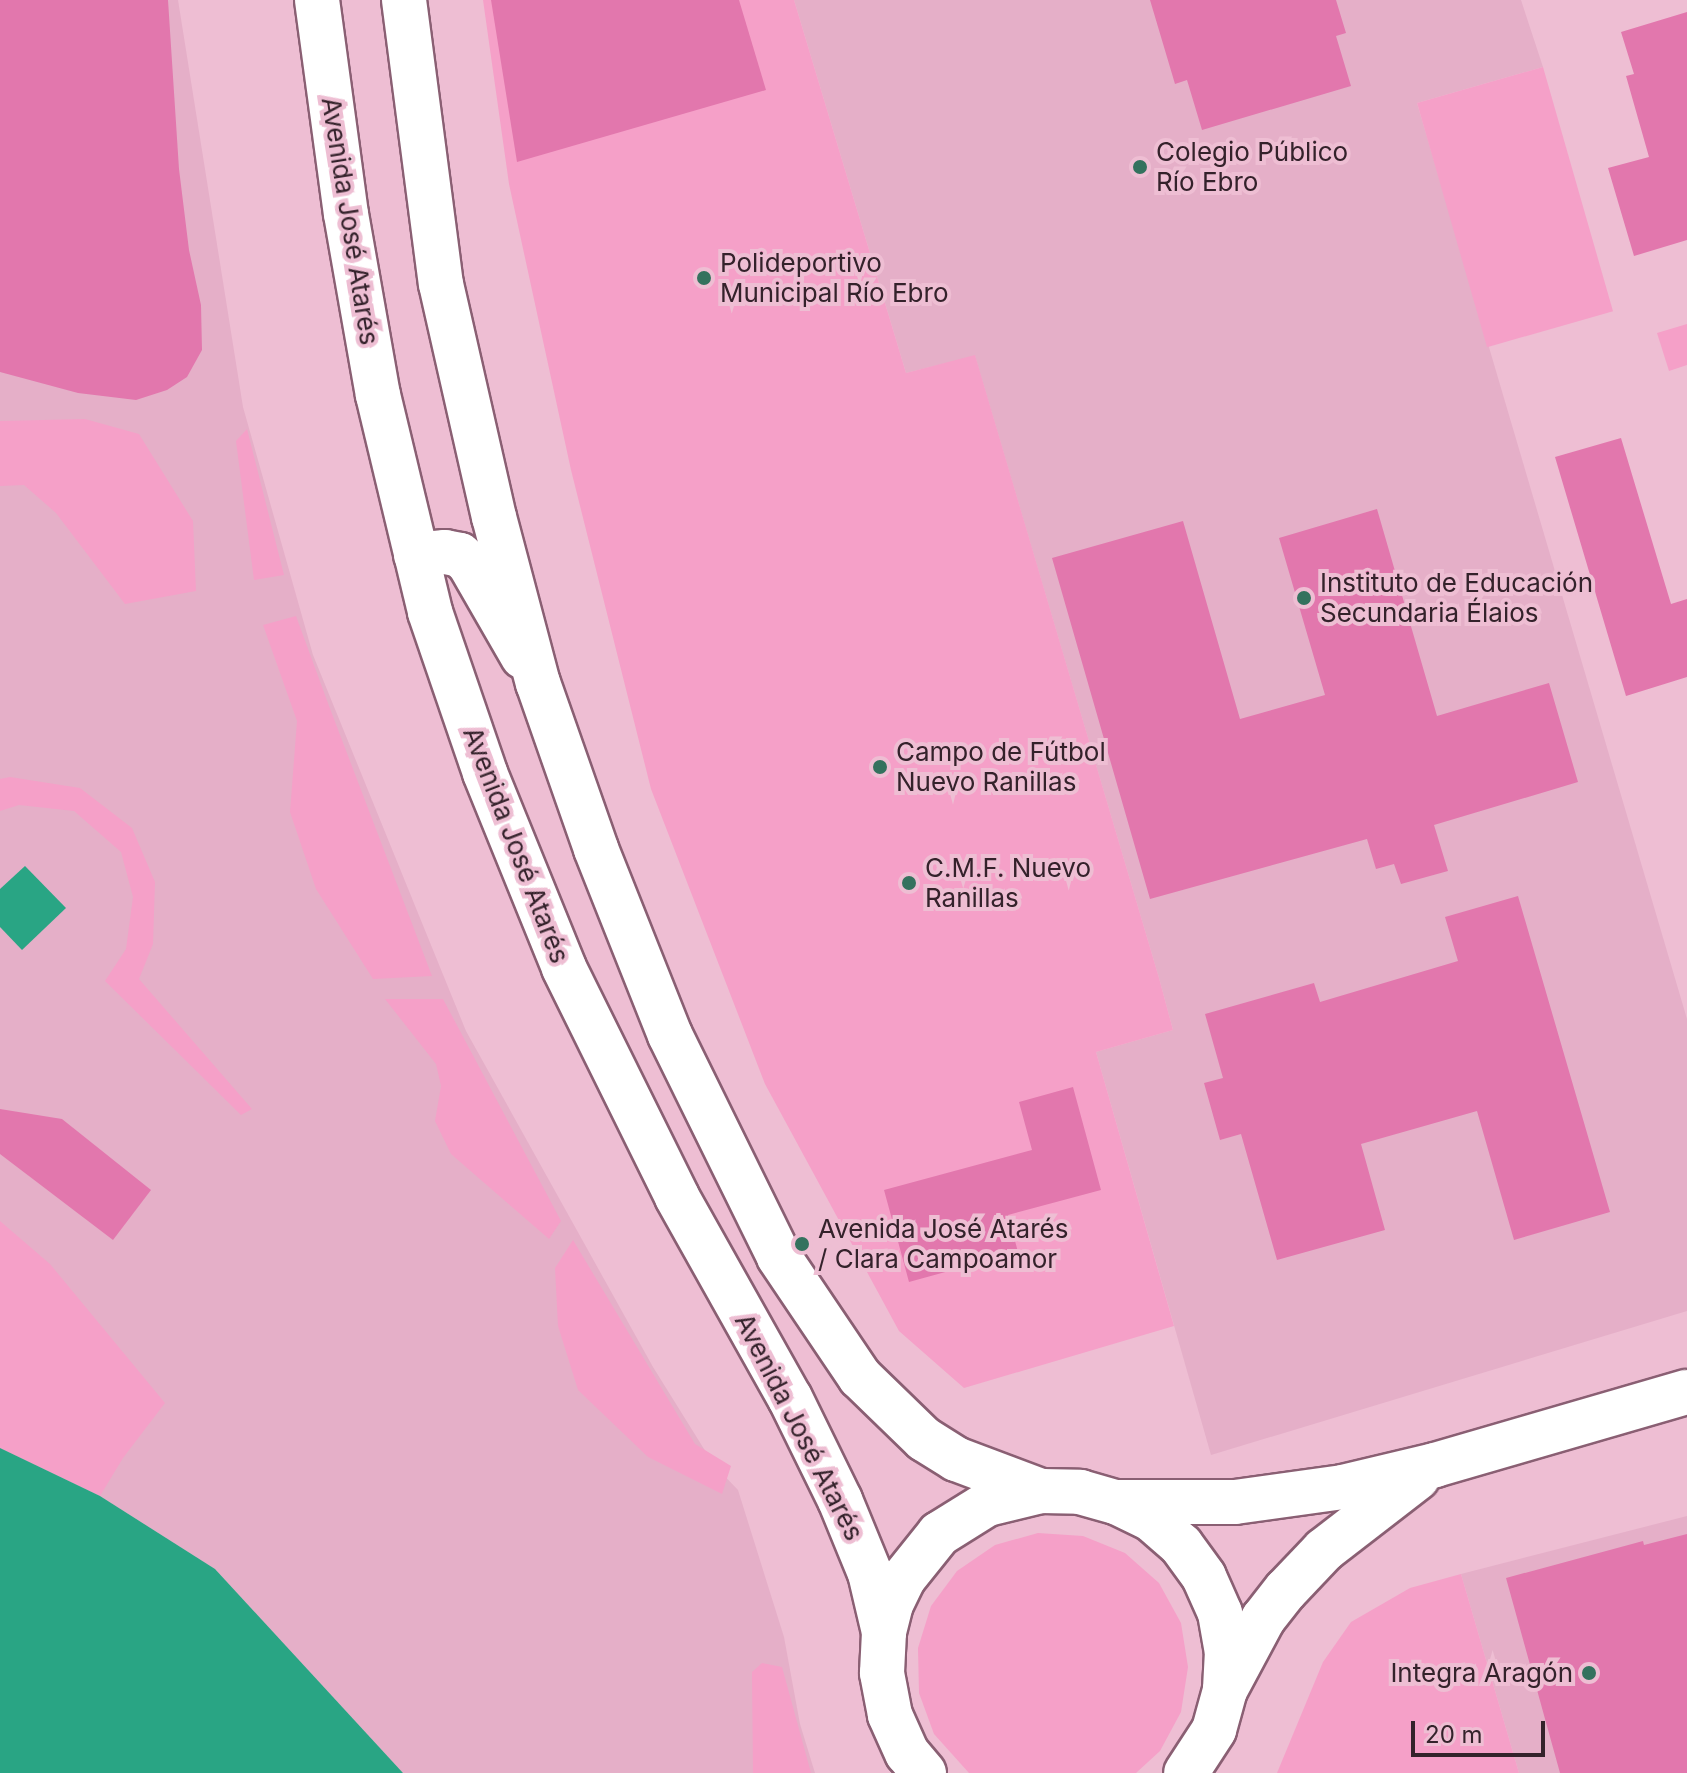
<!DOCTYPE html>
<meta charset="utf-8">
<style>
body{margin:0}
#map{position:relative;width:1687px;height:1773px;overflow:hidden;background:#eebed3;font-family:Inter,sans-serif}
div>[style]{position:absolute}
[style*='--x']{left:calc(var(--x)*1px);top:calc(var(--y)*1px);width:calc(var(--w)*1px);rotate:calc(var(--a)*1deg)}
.built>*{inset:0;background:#e5afc8}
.green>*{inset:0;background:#f5a0c8;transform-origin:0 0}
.water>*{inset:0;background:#29a584}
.building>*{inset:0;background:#e277ad}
.roads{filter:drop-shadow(2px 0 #8a5f73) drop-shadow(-2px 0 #8a5f73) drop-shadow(0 2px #8a5f73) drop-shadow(0 -2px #8a5f73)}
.minor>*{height:44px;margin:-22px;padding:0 22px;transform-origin:22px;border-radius:22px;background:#fff}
.major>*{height:44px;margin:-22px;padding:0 22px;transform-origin:22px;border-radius:22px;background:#fff}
.dots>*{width:22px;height:22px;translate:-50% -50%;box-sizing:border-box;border:4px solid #eebed3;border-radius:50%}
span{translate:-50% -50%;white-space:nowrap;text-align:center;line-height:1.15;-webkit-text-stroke:8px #eebed3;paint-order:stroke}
.poi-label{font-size:26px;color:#34222b}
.left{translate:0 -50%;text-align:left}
.right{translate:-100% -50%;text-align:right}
.street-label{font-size:26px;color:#34222b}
.scale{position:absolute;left:1411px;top:1721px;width:134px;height:36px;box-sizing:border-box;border:4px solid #34222b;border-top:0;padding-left:10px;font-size:24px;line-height:28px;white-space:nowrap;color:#34222b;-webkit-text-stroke:6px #eebed3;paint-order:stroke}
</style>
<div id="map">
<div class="built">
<div style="clip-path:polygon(0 0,178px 0,243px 407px,313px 655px,466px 1031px,653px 1367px,714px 1465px,738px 1490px,784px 1637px,800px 1724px,815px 1773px,403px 1773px,215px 1569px,100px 1496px,0 1448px)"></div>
<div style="clip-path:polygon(794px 0,1521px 0,1543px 67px,1417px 103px,1687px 1019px,1687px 1311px,1211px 1455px,1096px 1052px,1173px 1030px,1159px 978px,975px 356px,906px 373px)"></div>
<div style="clip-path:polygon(1687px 1516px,1687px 1773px,1519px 1773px,1461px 1574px)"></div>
</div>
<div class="green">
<div style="clip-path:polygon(483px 0,794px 0,906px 373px,975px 355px,1159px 978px,1173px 1030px,1096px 1052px,1174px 1326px,964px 1388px,899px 1331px,765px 1084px,651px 789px,571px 470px,509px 184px)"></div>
<div style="left:1543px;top:67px;width:254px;height:131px;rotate:74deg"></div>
<div style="clip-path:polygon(1687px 324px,1687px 365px,1669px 371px,1657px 333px)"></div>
<div style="clip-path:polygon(85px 419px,139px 434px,193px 521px,196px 591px,125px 604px,56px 513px,24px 485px,0 486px,0 421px)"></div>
<div style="clip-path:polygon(247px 429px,284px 575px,254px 580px,236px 441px)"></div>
<div style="clip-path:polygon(296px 616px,329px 706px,432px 976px,373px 979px,316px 889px,290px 812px,297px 721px,263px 625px)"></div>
<div style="clip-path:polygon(10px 777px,80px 788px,132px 828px,155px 882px,153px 944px,139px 979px,252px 1109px,241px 1115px,105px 981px,126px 949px,133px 897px,121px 852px,74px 811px,19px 805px,0 811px,0 779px)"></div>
<div style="clip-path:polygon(385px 999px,443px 999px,561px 1221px,549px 1239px,451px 1154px,435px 1121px,441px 1086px,436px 1064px)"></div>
<div style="clip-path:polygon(0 1221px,50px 1264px,165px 1403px,123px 1458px,100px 1496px,0 1448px)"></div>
<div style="clip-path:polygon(573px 1240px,695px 1444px,731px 1466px,722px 1494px,648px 1457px,578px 1390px,558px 1326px,555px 1268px)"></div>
<div style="clip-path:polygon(1038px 1533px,1083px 1536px,1125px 1553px,1159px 1583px,1181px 1623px,1188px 1667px,1181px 1712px,1160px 1751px,1136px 1773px,969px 1773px,934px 1734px,919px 1693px,918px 1648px,931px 1606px,957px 1571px,995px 1545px)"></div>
<div style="clip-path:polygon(1461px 1574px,1519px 1773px,1277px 1773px,1323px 1662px,1351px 1622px,1410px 1588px)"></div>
<div style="clip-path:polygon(762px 1663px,782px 1667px,811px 1773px,753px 1773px,752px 1672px)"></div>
</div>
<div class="water">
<div style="clip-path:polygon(25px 866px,66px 908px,22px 950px,0 927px,0 889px)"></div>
<div style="clip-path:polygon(0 1448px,100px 1496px,215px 1569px,403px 1773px,0 1773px)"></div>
</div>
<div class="building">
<div style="clip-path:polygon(0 0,168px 0,179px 169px,189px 250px,201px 305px,202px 350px,187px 377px,167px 390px,136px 400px,78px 393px,0 372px)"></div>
<div style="clip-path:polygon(491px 0,739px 0,766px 90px,517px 162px)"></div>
<div style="clip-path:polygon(1150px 0,1336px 0,1346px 33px,1336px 36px,1351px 86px,1202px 130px,1187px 80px,1175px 84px)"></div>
<div style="clip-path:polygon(1687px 12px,1687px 240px,1634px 256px,1608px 168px,1649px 157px,1626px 76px,1634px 74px,1621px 32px)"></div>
<div style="clip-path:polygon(1621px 438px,1671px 604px,1687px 599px,1687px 677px,1626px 696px,1555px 457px)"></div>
<div style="clip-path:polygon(1377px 509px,1437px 716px,1549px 683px,1578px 782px,1434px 825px,1448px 871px,1401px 884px,1394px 864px,1376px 869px,1367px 839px,1150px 899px,1052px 558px,1183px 521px,1240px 719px,1325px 695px,1279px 538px)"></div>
<div style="clip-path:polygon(1518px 896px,1610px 1212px,1514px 1240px,1477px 1111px,1361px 1144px,1385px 1230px,1277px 1260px,1241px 1134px,1220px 1140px,1204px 1083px,1223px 1078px,1205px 1014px,1314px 983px,1320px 1002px,1458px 961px,1445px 917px)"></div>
<div style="clip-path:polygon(1073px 1087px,1101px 1190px,1008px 1215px,1018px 1252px,909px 1282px,884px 1190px,1032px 1150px,1019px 1102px)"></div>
<div style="clip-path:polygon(0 1109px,62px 1119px,151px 1190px,113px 1240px,0 1154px)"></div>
<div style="clip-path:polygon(1687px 1534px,1687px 1773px,1560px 1773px,1506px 1578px,1643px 1541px,1644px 1545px)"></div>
</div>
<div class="roads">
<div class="minor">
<div style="--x:416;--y:555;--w:29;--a:-6"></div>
<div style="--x:445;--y:552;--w:15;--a:11"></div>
<div style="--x:460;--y:555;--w:12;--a:42"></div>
<div style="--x:469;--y:563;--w:108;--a:60.1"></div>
<div style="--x:1116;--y:1502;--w:119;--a:0"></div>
<div style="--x:1235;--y:1502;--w:109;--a:-7.9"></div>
<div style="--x:1343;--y:1487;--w:95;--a:-13.4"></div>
<div style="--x:1435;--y:1465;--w:262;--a:-16.2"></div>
<div style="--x:1225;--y:1690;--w:81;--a:-61.8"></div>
<div style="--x:1263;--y:1619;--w:37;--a:-52"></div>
<div style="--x:1286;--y:1590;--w:55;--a:-46.5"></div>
<div style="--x:1324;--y:1550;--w:118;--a:-37.7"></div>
</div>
<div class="major">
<div style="--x:317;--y:0;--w:216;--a:82.3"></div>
<div style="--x:346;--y:214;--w:184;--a:80"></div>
<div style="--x:378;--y:395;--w:223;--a:76.5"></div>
<div style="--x:430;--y:612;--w:170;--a:71.1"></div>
<div style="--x:485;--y:773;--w:210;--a:67.9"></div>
<div style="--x:564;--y:968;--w:255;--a:63.7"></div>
<div style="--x:677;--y:1197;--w:231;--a:60.7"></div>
<div style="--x:790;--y:1398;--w:114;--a:63.9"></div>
<div style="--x:840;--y:1500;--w:79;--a:67.7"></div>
<div style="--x:870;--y:1573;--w:61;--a:76.7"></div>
<div style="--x:404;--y:0;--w:286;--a:82.6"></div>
<div style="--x:441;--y:284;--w:239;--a:77.2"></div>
<div style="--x:494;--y:517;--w:172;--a:75.2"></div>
<div style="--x:538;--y:683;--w:176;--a:70.7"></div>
<div style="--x:596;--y:849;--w:200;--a:68.3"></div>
<div style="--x:670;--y:1035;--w:247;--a:63.8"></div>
<div style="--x:779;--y:1257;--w:145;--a:56"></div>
<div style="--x:860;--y:1377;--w:89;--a:44.1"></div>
<div style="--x:924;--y:1439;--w:38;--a:32"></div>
<div style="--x:956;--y:1459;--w:91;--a:20.6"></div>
<div style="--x:924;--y:1773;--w:26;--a:-130"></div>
<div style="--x:907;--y:1753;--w:42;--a:-114.1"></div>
<div style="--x:890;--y:1715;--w:43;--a:-100.8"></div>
<div style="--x:882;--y:1673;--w:41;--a:-87.2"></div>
<div style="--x:884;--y:1632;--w:29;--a:-76"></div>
<div style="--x:891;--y:1604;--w:28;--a:-64"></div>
<div style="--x:903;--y:1579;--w:58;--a:-51.3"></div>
<div style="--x:939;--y:1534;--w:57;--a:-32"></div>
<div style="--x:987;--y:1504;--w:56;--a:-13.5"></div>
<div style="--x:1041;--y:1491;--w:39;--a:1"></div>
<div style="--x:1080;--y:1492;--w:37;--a:16"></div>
<div style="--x:1116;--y:1502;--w:39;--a:26"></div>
<div style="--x:1151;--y:1519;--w:40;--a:41"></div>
<div style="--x:1181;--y:1545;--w:39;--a:54"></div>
<div style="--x:1204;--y:1577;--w:39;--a:66"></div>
<div style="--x:1220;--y:1613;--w:39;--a:80"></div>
<div style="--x:1227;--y:1651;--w:39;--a:93"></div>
<div style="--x:1225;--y:1690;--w:41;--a:105.4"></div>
<div style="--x:1214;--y:1730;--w:51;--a:123.1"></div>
</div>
</div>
<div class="dots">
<div style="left:1140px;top:167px;background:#34725e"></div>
<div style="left:704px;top:278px;background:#34725e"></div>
<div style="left:1304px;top:598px;background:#34725e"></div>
<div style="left:880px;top:767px;background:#34725e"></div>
<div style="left:909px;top:883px;background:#34725e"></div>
<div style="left:802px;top:1244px;background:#34725e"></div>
<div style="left:1589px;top:1673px;background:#34725e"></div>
</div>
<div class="poi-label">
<span class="left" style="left:1156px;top:167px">Colegio Público<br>Río Ebro</span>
<span class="left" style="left:720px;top:278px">Polideportivo<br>Municipal Río Ebro</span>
<span class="left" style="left:1320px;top:598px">Instituto de Educación<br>Secundaria Élaios</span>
<span class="left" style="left:896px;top:767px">Campo de Fútbol<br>Nuevo Ranillas</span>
<span class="left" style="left:925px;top:883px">C.M.F. Nuevo<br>Ranillas</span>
<span class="left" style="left:818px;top:1244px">Avenida José Atarés<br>/ Clara Campoamor</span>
<span class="right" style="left:1573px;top:1673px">Integra Aragón</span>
</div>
<div class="street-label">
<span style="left:350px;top:221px;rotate:81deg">Avenida José Atarés</span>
<span style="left:516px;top:845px;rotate:69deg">Avenida José Atarés</span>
<span style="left:799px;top:1427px;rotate:63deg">Avenida José Atarés</span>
</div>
<div class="scale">20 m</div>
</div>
